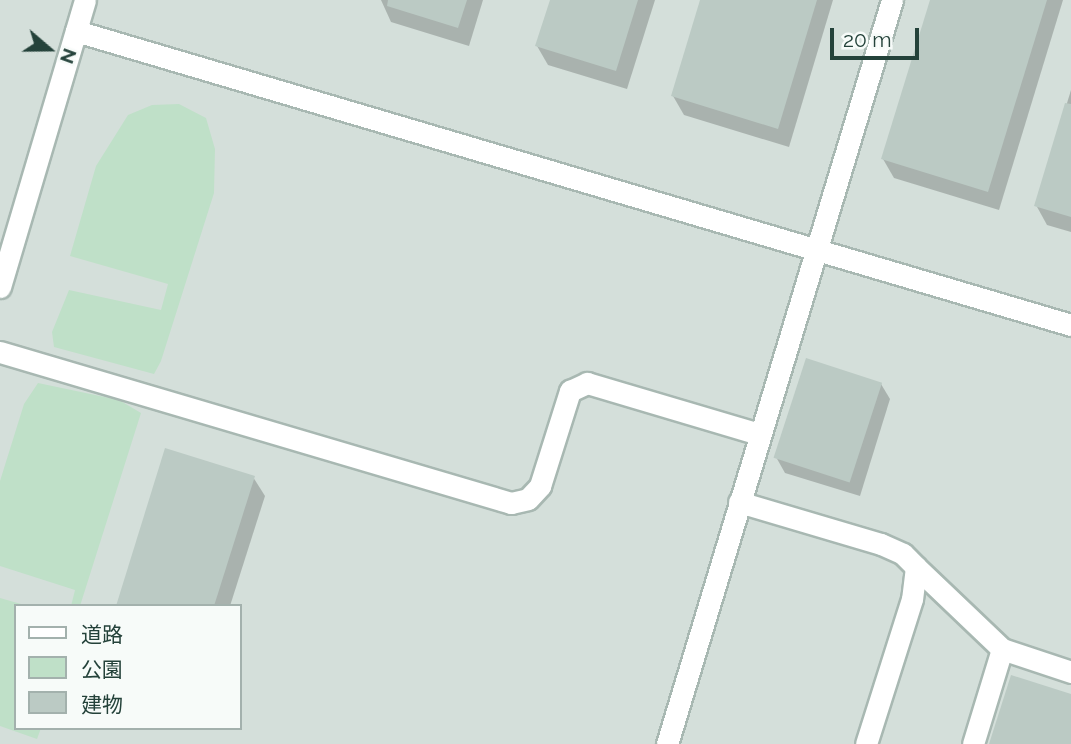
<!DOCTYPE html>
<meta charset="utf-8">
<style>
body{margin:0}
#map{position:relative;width:1071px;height:744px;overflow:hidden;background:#e6efeb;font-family:Raleway,"Noto Sans JP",sans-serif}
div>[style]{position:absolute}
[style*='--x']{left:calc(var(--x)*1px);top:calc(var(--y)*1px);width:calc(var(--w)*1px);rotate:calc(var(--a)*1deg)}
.built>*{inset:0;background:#d4dfda}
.green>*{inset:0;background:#bfe0c8}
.shadow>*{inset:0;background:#0003}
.building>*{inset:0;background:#bbcac4;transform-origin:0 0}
.roads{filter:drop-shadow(2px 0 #a8b8b2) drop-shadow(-2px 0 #a8b8b2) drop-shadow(0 2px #a8b8b2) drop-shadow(0 -2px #a8b8b2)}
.minor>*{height:21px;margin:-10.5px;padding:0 10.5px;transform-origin:10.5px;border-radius:10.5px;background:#fff}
span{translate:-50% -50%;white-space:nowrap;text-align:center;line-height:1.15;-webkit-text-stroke:7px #f7fbf9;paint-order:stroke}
.legend{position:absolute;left:14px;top:604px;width:228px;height:126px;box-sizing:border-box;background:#f7fbf9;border:2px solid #a3b1ad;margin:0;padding:9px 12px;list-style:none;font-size:21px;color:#24423a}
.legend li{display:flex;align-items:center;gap:14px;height:35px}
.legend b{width:35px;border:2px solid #a3b1ad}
.north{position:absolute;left:14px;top:14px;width:70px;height:70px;-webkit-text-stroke:5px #f7fbf9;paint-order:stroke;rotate:110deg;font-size:19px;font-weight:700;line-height:28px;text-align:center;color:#24423a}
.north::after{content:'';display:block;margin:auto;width:24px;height:32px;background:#24423a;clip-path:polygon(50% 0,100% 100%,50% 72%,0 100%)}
.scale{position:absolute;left:830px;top:28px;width:89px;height:32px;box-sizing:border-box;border:4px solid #24423a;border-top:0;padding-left:9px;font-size:21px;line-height:24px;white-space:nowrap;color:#24423a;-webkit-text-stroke:5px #f7fbf9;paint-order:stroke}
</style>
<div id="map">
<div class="built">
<div style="clip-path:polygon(evenodd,0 0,1071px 0,1071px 744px,0 744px,0 0,16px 606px,240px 606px,240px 728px,16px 728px,16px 606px)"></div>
</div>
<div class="green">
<div style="clip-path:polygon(179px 104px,206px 118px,215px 149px,214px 193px,161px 361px,154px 374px,54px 347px,52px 332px,69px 290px,161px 310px,168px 284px,70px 256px,96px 166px,128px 115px,152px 105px)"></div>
<div style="clip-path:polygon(38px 383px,119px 400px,141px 413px,80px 606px,71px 606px,75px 590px,0 566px,0 481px,24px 404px)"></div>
<div style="clip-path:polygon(0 598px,28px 606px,16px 606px,16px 728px,41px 728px,37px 739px,0 726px)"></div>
</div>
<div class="shadow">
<div style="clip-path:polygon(381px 0,483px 0,469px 46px,391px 22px)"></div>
<div style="clip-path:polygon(551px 0,655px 0,627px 89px,548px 65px,537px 46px)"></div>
<div style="clip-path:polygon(702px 0,833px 0,789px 147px,684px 115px,673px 96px)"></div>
<div style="clip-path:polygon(932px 0,1063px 0,999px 210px,894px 178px,883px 159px)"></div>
<div style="clip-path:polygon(1071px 90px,1071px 232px,1047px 225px,1036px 205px)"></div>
<div style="clip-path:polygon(881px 384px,890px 399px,860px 496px,785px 473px,776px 457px)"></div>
<div style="clip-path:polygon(253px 477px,265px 496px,230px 606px,117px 606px)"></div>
</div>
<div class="building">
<div style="clip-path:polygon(388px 0,467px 0,458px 28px,387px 6px)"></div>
<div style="clip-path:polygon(550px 0,638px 0,616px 71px,535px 46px)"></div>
<div style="clip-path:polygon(700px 0,817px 0,778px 129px,671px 96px)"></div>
<div style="clip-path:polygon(930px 0,1047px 0,988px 192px,881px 159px)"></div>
<div style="clip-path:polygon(1065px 103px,1071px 104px,1071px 217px,1034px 206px)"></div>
<div style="left:806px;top:358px;width:80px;height:105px;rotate:18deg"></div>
<div style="clip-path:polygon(165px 448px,255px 476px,214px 606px,116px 606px)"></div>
<div style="clip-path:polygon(1011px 675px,1071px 694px,1071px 744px,989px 744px)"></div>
</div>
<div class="roads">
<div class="minor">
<div style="--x:76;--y:31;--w:1038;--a:16.46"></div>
<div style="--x:0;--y:287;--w:299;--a:-73.5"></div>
<div style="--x:0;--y:352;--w:533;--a:16.46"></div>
<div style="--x:511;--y:503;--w:17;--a:-13"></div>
<div style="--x:528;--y:499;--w:18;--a:-47"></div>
<div style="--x:540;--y:486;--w:100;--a:-72.5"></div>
<div style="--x:570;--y:391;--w:19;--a:-25"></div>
<div style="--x:587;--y:383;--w:179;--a:16.5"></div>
<div style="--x:739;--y:502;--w:148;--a:16.5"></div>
<div style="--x:881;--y:544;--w:24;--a:24"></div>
<div style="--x:903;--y:554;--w:18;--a:45"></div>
<div style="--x:916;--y:567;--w:32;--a:97"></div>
<div style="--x:912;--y:599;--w:152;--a:107.6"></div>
<div style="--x:916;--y:567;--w:119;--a:43.6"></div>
<div style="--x:1002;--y:649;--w:73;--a:18.4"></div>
<div style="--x:667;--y:744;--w:777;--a:-73.17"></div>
<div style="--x:973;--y:744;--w:99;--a:-73"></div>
</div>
</div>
<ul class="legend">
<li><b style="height:9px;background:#fff"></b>道路</li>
<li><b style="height:19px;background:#bfe0c8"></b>公園</li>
<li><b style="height:19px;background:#bbcac4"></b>建物</li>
</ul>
<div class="north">N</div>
<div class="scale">20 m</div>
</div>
